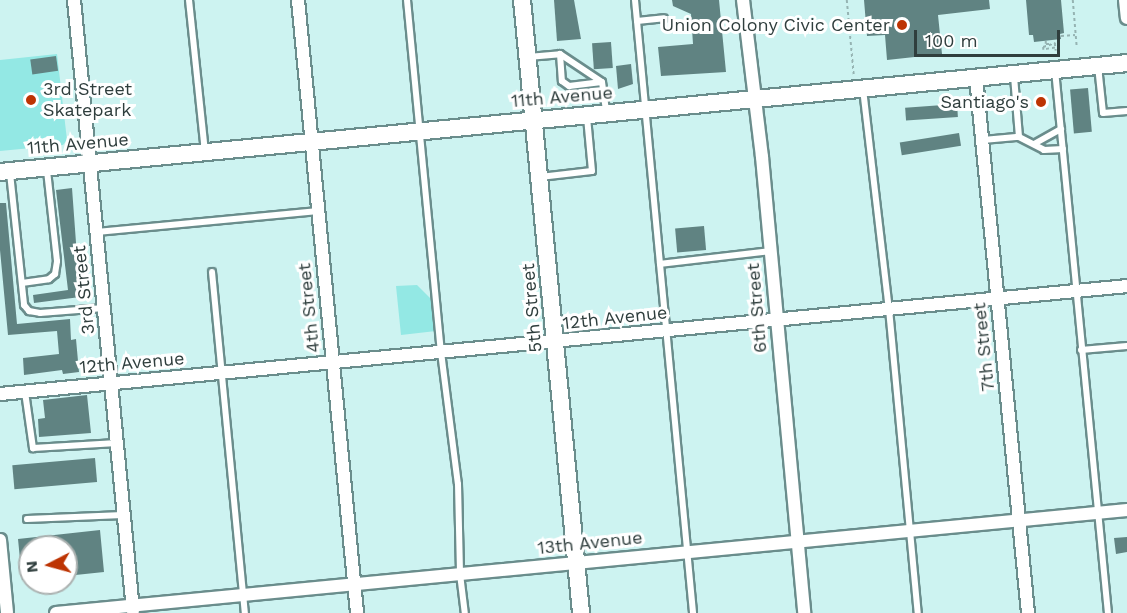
<!DOCTYPE html>
<style>
body{margin:0}
#map{position:relative;width:1127px;height:613px;overflow:hidden;background:#cdf3f1;font-family:"Work Sans",sans-serif}
div>[style]{position:absolute}
[style*='--x']{left:calc(var(--x)*1px);top:calc(var(--y)*1px);width:calc(var(--w)*1px);rotate:calc(var(--a)*1deg)}
.green>*{inset:0;background:#93e8e4}
.building>*{inset:0;background:#608382;transform-origin:0 0}
.path>*{height:1.5px;margin-top:-0.75px;transform-origin:0;background:repeating-linear-gradient(90deg,#95b3b2 0 3px,transparent 0 6px)}
.roads{filter:drop-shadow(2px 0 #6a8d8c) drop-shadow(-2px 0 #6a8d8c) drop-shadow(0 2px #6a8d8c) drop-shadow(0 -2px #6a8d8c)}
.service>*{height:6px;margin:-3px;padding:0 3px;transform-origin:3px;border-radius:3px;background:#fff}
.minor>*{height:12px;margin:-6px;padding:0 6px;transform-origin:6px;border-radius:6px;background:#fff}
.secondary>*{height:16px;margin:-8px;padding:0 8px;transform-origin:8px;border-radius:8px;background:#fff}
.dots>*{width:16px;height:16px;translate:-50% -50%;box-sizing:border-box;border:3px solid #fff;border-radius:50%}
span{translate:-50% -50%;white-space:nowrap;text-align:center;line-height:1.15;-webkit-text-stroke:6px #fff;paint-order:stroke}
.poi-label{font-size:18px;color:#2f3e3d}
.right{translate:-100% -50%;text-align:right}
.left{translate:0 -50%;text-align:left}
.street-label{font-size:18px;color:#2f3e3d}
.north{position:absolute;left:18px;top:535px;width:60px;height:60px;box-sizing:border-box;background:#fff;border:2px solid #acb2b1;border-radius:50%;rotate:264deg;font-size:16px;font-weight:700;line-height:24px;text-align:center;color:#2f3e3d}
.north::after{content:'';display:block;margin:auto;width:21px;height:27px;background:#bd3403;clip-path:polygon(50% 0,100% 100%,50% 72%,0 100%)}
.scale{position:absolute;left:914px;top:30px;width:146px;height:27px;box-sizing:border-box;border:3px solid #2f3e3d;border-top:0;padding-left:8px;font-size:18px;line-height:21px;white-space:nowrap;color:#2f3e3d;-webkit-text-stroke:4px #fff;paint-order:stroke}
</style>
<div id="map">
<div class="green">
<div style="clip-path:polygon(57px 54px,67px 140px,63px 145px,0 151px,0 60px)"></div>
<div style="clip-path:polygon(417px 285px,433px 301px,436px 331px,401px 335px,396px 286px)"></div>
</div>
<div class="building">
<div style="clip-path:polygon(554px 0,574px 0,581px 39px,557px 41px)"></div>
<div style="clip-path:polygon(672px 0,719px 0,726px 72px,661px 76px,658px 47px,693px 44px,691px 14px,673px 6px)"></div>
<div style="clip-path:polygon(864px 0,989px 0,990px 9px,938px 15px,942px 54px,887px 60px,885px 35px,867px 36px)"></div>
<div style="clip-path:polygon(1026px 0,1061px 0,1064px 33px,1060px 34px,1061px 39px,1034px 42px,1033px 35px,1029px 35px)"></div>
<div style="left:611px;top:42px;width:26px;height:19px;rotate:86deg"></div>
<div style="left:56px;top:56px;width:15px;height:26px;rotate:82deg"></div>
<div style="clip-path:polygon(631px 64px,633px 84px,618px 89px,616px 66px)"></div>
<div style="left:1088px;top:88px;width:44px;height:18px;rotate:85deg"></div>
<div style="left:957px;top:104px;width:13px;height:52px;rotate:86deg"></div>
<div style="left:959px;top:133px;width:13px;height:60px;rotate:81deg"></div>
<div style="clip-path:polygon(72px 188px,80px 297px,34px 303px,33px 295px,68px 290px,56px 190px)"></div>
<div style="clip-path:polygon(0 203px,6px 203px,17px 324px,70px 319px,71px 340px,76px 339px,79px 372px,63px 374px,62px 370px,24px 375px,23px 358px,59px 354px,57px 331px,8px 335px,0 250px)"></div>
<div style="left:704px;top:226px;width:24px;height:29px;rotate:85deg"></div>
<div style="clip-path:polygon(87px 395px,91px 433px,39px 437px,38px 419px,45px 418px,43px 400px)"></div>
<div style="left:95px;top:458px;width:24px;height:83px;rotate:85deg"></div>
<div style="clip-path:polygon(100px 530px,104px 572px,66px 576px,66px 547px,30px 547px,30px 580px,22px 580px,18px 539px)"></div>
<div style="clip-path:polygon(1127px 537px,1127px 552px,1116px 554px,1114px 538px)"></div>
</div>
<div class="path">
<div style="--x:847;--y:0;--w:75;--a:84.7"></div>
<div style="--x:1073;--y:0;--w:48;--a:85.2"></div>
<div style="--x:1061;--y:36;--w:14;--a:-4"></div>
<div style="--x:1046;--y:41;--w:3;--a:90"></div>
<div style="--x:1046;--y:44;--w:5;--a:0"></div>
<div style="--x:1055;--y:48;--w:12;--a:171"></div>
<div style="--x:1043;--y:50;--w:3;--a:-90"></div>
<div style="--x:1043;--y:47;--w:13;--a:-18"></div>
<div style="--x:1055;--y:43;--w:8;--a:83"></div>
</div>
<div class="roads">
<div class="service">
<div style="--x:189;--y:0;--w:152;--a:84"></div>
<div style="--x:407;--y:0;--w:354;--a:84.5"></div>
<div style="--x:441;--y:352;--w:133;--a:82.7"></div>
<div style="--x:458;--y:484;--w:90;--a:88.7"></div>
<div style="--x:460;--y:574;--w:39;--a:83"></div>
<div style="--x:635;--y:0;--w:616;--a:84.59"></div>
<div style="--x:637;--y:21;--w:27;--a:-6"></div>
<div style="--x:560;--y:54;--w:50;--a:33.7"></div>
<div style="--x:528;--y:57;--w:32;--a:-5"></div>
<div style="--x:560;--y:54;--w:27;--a:86"></div>
<div style="--x:562;--y:81;--w:9;--a:36"></div>
<div style="--x:569;--y:86;--w:33;--a:-7"></div>
<div style="--x:602;--y:82;--w:30;--a:82"></div>
<div style="--x:1098;--y:66;--w:47;--a:83.9"></div>
<div style="--x:1103;--y:113;--w:24;--a:-5"></div>
<div style="--x:1055;--y:70;--w:546;--a:84.43"></div>
<div style="--x:863;--y:89;--w:222;--a:83.3"></div>
<div style="--x:889;--y:309;--w:305;--a:84.6"></div>
<div style="--x:1019;--y:137;--w:28;--a:27"></div>
<div style="--x:1044;--y:150;--w:19;--a:-3"></div>
<div style="--x:983;--y:140;--w:36;--a:-5"></div>
<div style="--x:1019;--y:137;--w:61;--a:-94.7"></div>
<div style="--x:1034;--y:144;--w:31;--a:-29"></div>
<div style="--x:10;--y:173;--w:133;--a:83.9"></div>
<div style="--x:24;--y:305;--w:8;--a:50"></div>
<div style="--x:29;--y:311;--w:11;--a:10"></div>
<div style="--x:40;--y:313;--w:64;--a:-4.5"></div>
<div style="--x:540;--y:177;--w:52;--a:-6.6"></div>
<div style="--x:592;--y:171;--w:54;--a:-95.3"></div>
<div style="--x:97;--y:232;--w:222;--a:-5.4"></div>
<div style="--x:660;--y:264;--w:111;--a:-6.7"></div>
<div style="--x:212;--y:272;--w:343;--a:84.5"></div>
<div style="--x:22;--y:283;--w:27;--a:-8"></div>
<div style="--x:49;--y:279;--w:8;--a:-40"></div>
<div style="--x:55;--y:274;--w:13;--a:-81"></div>
<div style="--x:57;--y:261;--w:92;--a:-96.3"></div>
<div style="--x:1081;--y:350;--w:46;--a:-5"></div>
<div style="--x:25;--y:392;--w:57;--a:81.9"></div>
<div style="--x:33;--y:448;--w:84;--a:-3.4"></div>
<div style="--x:27;--y:519;--w:96;--a:-2.4"></div>
</div>
<div class="minor">
<div style="--x:74;--y:0;--w:614;--a:84.48"></div>
<div style="--x:298;--y:0;--w:616;--a:84.5"></div>
<div style="--x:743;--y:0;--w:158;--a:83.1"></div>
<div style="--x:762;--y:157;--w:458;--a:84.7"></div>
<div style="--x:1125;--y:0;--w:18;--a:84"></div>
<div style="--x:976;--y:77;--w:539;--a:84.46"></div>
<div style="--x:0;--y:394;--w:1132;--a:-5.47"></div>
<div style="--x:0;--y:540;--w:73;--a:84.5"></div>
<div style="--x:56;--y:613;--w:1076;--a:-5.49"></div>
</div>
<div class="secondary">
<div style="--x:522;--y:0;--w:616;--a:84.5"></div>
<div style="--x:0;--y:172;--w:1132;--a:-5.52"></div>
</div>
</div>
<div class="dots">
<div style="left:902px;top:25px;background:#bd3403"></div>
<div style="left:31px;top:100px;background:#bd3403"></div>
<div style="left:1041px;top:102px;background:#bd3403"></div>
</div>
<div class="poi-label">
<span class="right" style="left:890px;top:25px">Union Colony Civic Center</span>
<span class="left" style="left:43px;top:100px">3rd Street<br>Skatepark</span>
<span class="right" style="left:1029px;top:102px">Santiago's</span>
</div>
<div class="street-label">
<span style="left:562px;top:97px;rotate:-5deg">11th Avenue</span>
<span style="left:78px;top:144px;rotate:-5deg">11th Avenue</span>
<span style="left:84px;top:290px;rotate:-96deg">3rd Street</span>
<span style="left:309px;top:308px;rotate:-96deg">4th Street</span>
<span style="left:532px;top:308px;rotate:-95deg">5th Street</span>
<span style="left:757px;top:308px;rotate:-95deg">6th Street</span>
<span style="left:615px;top:318px;rotate:-6deg">12th Avenue</span>
<span style="left:984px;top:347px;rotate:-96deg">7th Street</span>
<span style="left:132px;top:363px;rotate:-5deg">12th Avenue</span>
<span style="left:590px;top:543px;rotate:-6deg">13th Avenue</span>
</div>
<div class="north">N</div>
<div class="scale">100 m</div>
</div>
